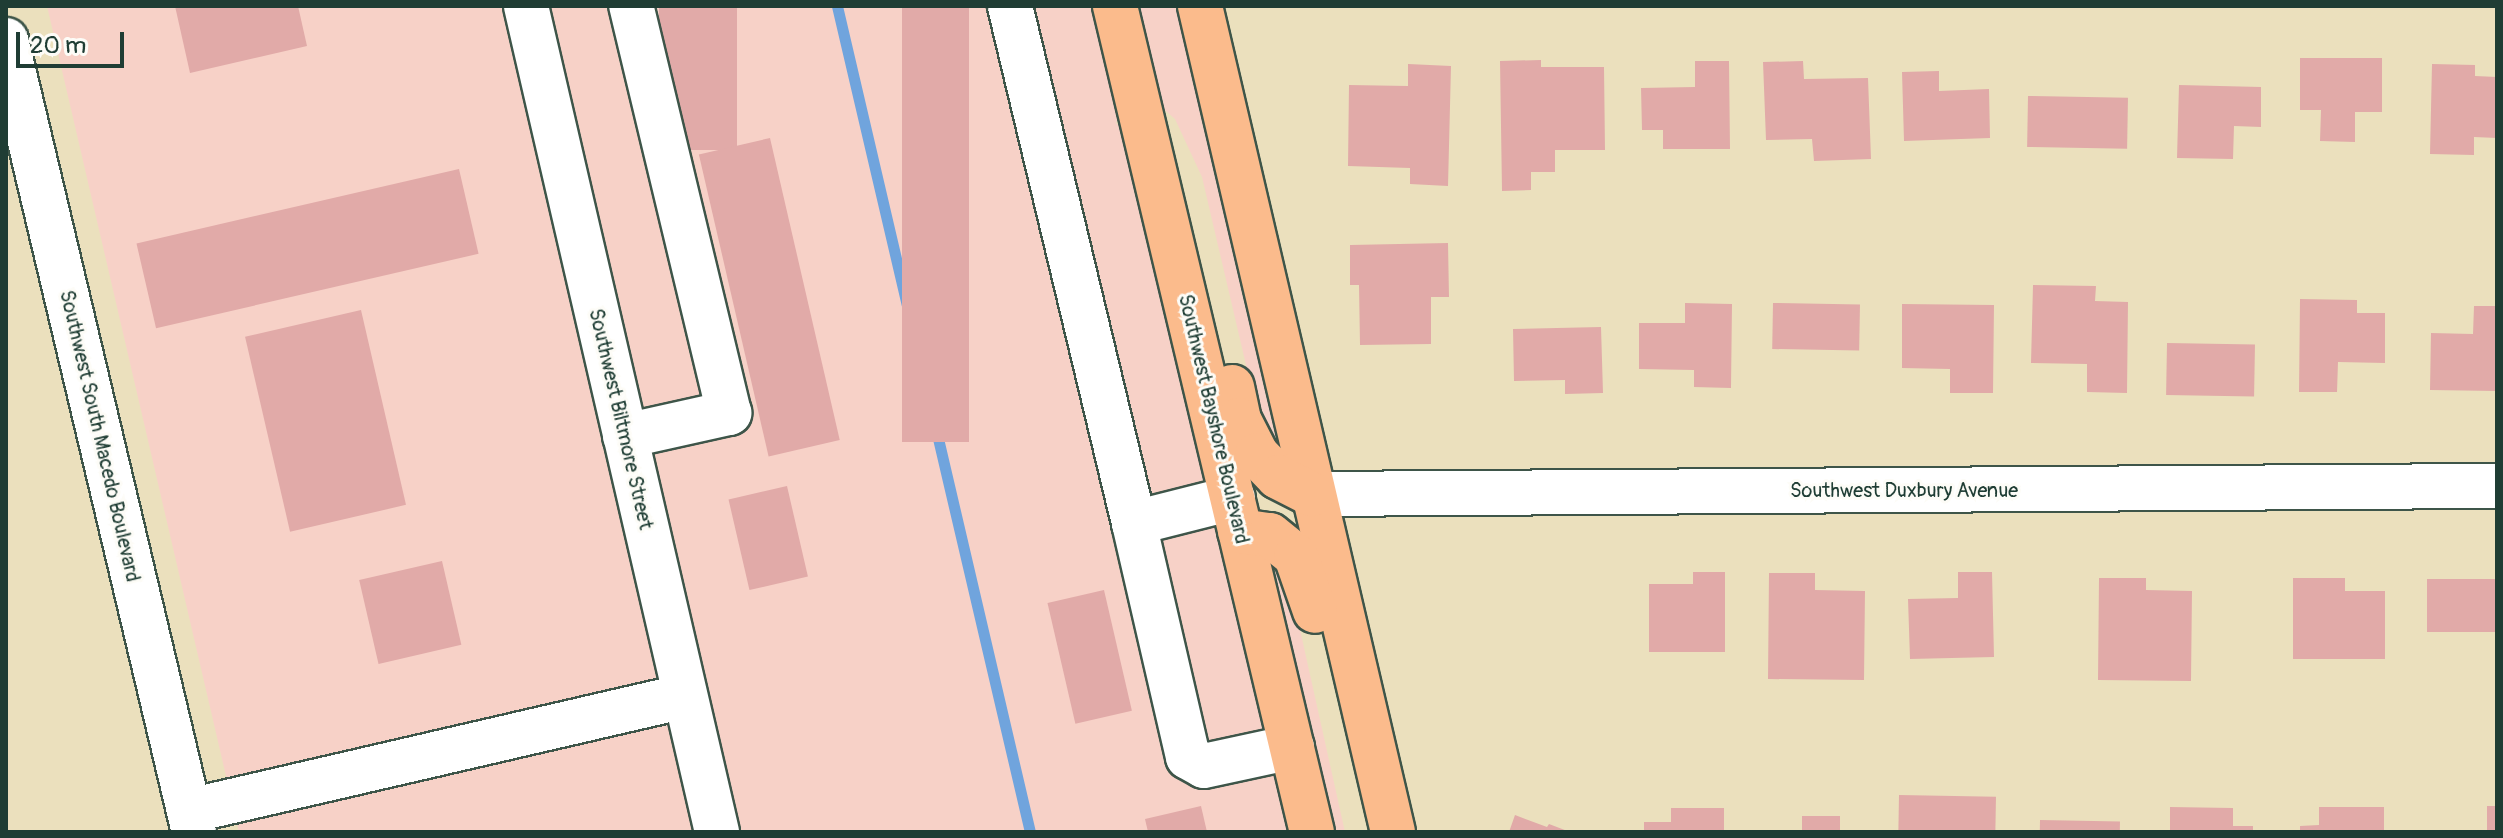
<!DOCTYPE html>
<style>
body{margin:0}
#map{position:relative;width:2503px;height:838px;overflow:hidden;background:#ebe0bd;font-family:Pangolin,sans-serif}
div>[style]{position:absolute}
[style*='--x']{left:calc(var(--x)*1px);top:calc(var(--y)*1px);width:calc(var(--w)*1px);rotate:calc(var(--a)*1deg)}
.built>*{inset:0;background:#f7d1c7}
.stream>*{height:11px;margin:-5.5px;padding:0 5.5px;transform-origin:5.5px;border-radius:5.5px;background:#70a4dd}
.building>*{inset:0;background:#e1aaa8;transform-origin:0 0}
.roads{filter:drop-shadow(2px 0 #3e5549) drop-shadow(-2px 0 #3e5549) drop-shadow(0 2px #3e5549) drop-shadow(0 -2px #3e5549)}
.minor>*{height:44px;margin:-22px;padding:0 22px;transform-origin:22px;border-radius:22px;background:#fff}
.major>*{height:44px;margin:-22px;padding:0 22px;transform-origin:22px;border-radius:22px;background:#fbbb8c}
span{translate:-50% -50%;white-space:nowrap;text-align:center;line-height:1.15;-webkit-text-stroke:6px #fdfcf7;paint-order:stroke}
.street-label{font-size:20px;color:#1f3d34}
.frame{position:absolute;inset:0;border:8px solid #1f3d34;pointer-events:none}
.scale{position:absolute;left:16px;top:32px;width:108px;height:36px;box-sizing:border-box;border:4px solid #1f3d34;border-top:0;padding-left:10px;font-size:24px;line-height:28px;white-space:nowrap;color:#1f3d34;-webkit-text-stroke:6px #fdfcf7;paint-order:stroke}
</style>
<div id="map">
<div class="built">
<div style="clip-path:polygon(47px 6px,506px 6px,698px 832px,239px 832px)"></div>
<div style="clip-path:polygon(544px 6px,1095px 6px,1121px 113px,1116px 123px,1126px 130px,1222px 532px,1220px 549px,1226px 550px,1292px 832px,736px 832px)"></div>
<div style="clip-path:polygon(1134px 6px,1178px 6px,1284px 455px,1272px 442px,1257px 412px,1202px 177px,1175px 119px,1158px 104px)"></div>
<div style="clip-path:polygon(1266px 557px,1281px 569px,1297px 616px,1345px 832px,1331px 832px)"></div>
</div>
<div class="stream">
<div style="--x:837;--y:6;--w:848;--a:76.85"></div>
</div>
<div class="building">
<div style="clip-path:polygon(175px 6px,298px 6px,307px 46px,190px 73px)"></div>
<div style="left:659px;top:6px;width:78px;height:144px"></div>
<div style="left:902px;top:6px;width:67px;height:436px"></div>
<div style="clip-path:polygon(2300px 58px,2382px 58px,2382px 112px,2355px 112px,2355px 142px,2320px 141px,2321px 110px,2300px 110px)"></div>
<div style="clip-path:polygon(1541px 60px,1541px 67px,1604px 67px,1605px 150px,1555px 150px,1555px 172px,1531px 172px,1531px 190px,1502px 191px,1500px 61px)"></div>
<div style="clip-path:polygon(1695px 61px,1729px 61px,1730px 149px,1663px 149px,1663px 130px,1642px 130px,1641px 88px,1695px 87px)"></div>
<div style="clip-path:polygon(1803px 61px,1804px 79px,1868px 78px,1871px 159px,1814px 161px,1812px 139px,1766px 140px,1763px 62px)"></div>
<div style="clip-path:polygon(1408px 64px,1451px 66px,1448px 186px,1410px 184px,1410px 168px,1348px 166px,1349px 85px,1408px 86px)"></div>
<div style="clip-path:polygon(2432px 64px,2475px 65px,2475px 76px,2497px 77px,2497px 138px,2474px 137px,2474px 155px,2430px 154px)"></div>
<div style="clip-path:polygon(1939px 71px,1939px 91px,1989px 89px,1990px 138px,1904px 141px,1902px 72px)"></div>
<div style="clip-path:polygon(2179px 85px,2261px 87px,2261px 127px,2234px 126px,2233px 159px,2177px 158px)"></div>
<div style="left:2028px;top:96px;width:100px;height:51px;rotate:1deg"></div>
<div style="left:770px;top:138px;width:310px;height:73px;rotate:77deg"></div>
<div style="left:459px;top:169px;width:87px;height:331px;rotate:77deg"></div>
<div style="clip-path:polygon(1448px 243px,1449px 297px,1431px 297px,1431px 344px,1360px 345px,1359px 285px,1350px 285px,1350px 245px)"></div>
<div style="clip-path:polygon(2033px 285px,2096px 286px,2095px 301px,2128px 302px,2127px 393px,2087px 392px,2087px 364px,2031px 363px)"></div>
<div style="clip-path:polygon(2300px 299px,2357px 300px,2357px 313px,2385px 313px,2385px 363px,2338px 362px,2337px 392px,2299px 392px)"></div>
<div style="clip-path:polygon(1685px 303px,1732px 304px,1731px 388px,1694px 387px,1694px 370px,1639px 369px,1639px 323px,1685px 323px)"></div>
<div style="left:1773px;top:303px;width:87px;height:46px;rotate:1deg"></div>
<div style="clip-path:polygon(1902px 304px,1994px 305px,1993px 393px,1950px 393px,1950px 369px,1902px 368px)"></div>
<div style="clip-path:polygon(2474px 306px,2497px 306px,2497px 391px,2430px 390px,2431px 333px,2473px 334px)"></div>
<div style="left:361px;top:310px;width:200px;height:119px;rotate:77deg"></div>
<div style="clip-path:polygon(1601px 327px,1603px 393px,1565px 394px,1565px 380px,1514px 381px,1513px 329px)"></div>
<div style="left:2167px;top:343px;width:88px;height:52px;rotate:1deg"></div>
<div style="left:787px;top:486px;width:93px;height:60px;rotate:77deg"></div>
<div style="left:442px;top:561px;width:86px;height:85px;rotate:77deg"></div>
<div style="clip-path:polygon(1693px 572px,1725px 572px,1725px 652px,1649px 652px,1649px 584px,1693px 584px)"></div>
<div style="clip-path:polygon(1958px 572px,1992px 572px,1994px 657px,1910px 659px,1908px 599px,1958px 598px)"></div>
<div style="clip-path:polygon(1769px 573px,1815px 573px,1815px 590px,1865px 591px,1864px 680px,1768px 679px)"></div>
<div style="clip-path:polygon(2099px 578px,2146px 578px,2146px 590px,2192px 591px,2191px 681px,2098px 680px)"></div>
<div style="clip-path:polygon(2293px 578px,2345px 578px,2345px 591px,2385px 591px,2385px 659px,2293px 659px)"></div>
<div style="left:2497px;top:579px;width:53px;height:70px;rotate:90deg"></div>
<div style="left:1104px;top:590px;width:124px;height:58px;rotate:77deg"></div>
<div style="left:1899px;top:795px;width:97px;height:37px;rotate:1deg"></div>
<div style="clip-path:polygon(1201px 806px,1207px 832px,1148px 832px,1145px 819px)"></div>
<div style="left:2487px;top:806px;width:10px;height:26px"></div>
<div style="clip-path:polygon(2170px 807px,2233px 808px,2233px 826px,2253px 826px,2253px 832px,2170px 832px)"></div>
<div style="clip-path:polygon(2319px 807px,2384px 807px,2384px 832px,2300px 832px,2300px 826px,2319px 825px)"></div>
<div style="clip-path:polygon(1671px 808px,1724px 808px,1724px 832px,1644px 832px,1644px 822px,1671px 822px)"></div>
<div style="clip-path:polygon(1515px 815px,1547px 827px,1549px 824px,1570px 832px,1509px 832px)"></div>
<div style="left:1840px;top:816px;width:16px;height:38px;rotate:90deg"></div>
<div style="left:2040px;top:820px;width:80px;height:12px;rotate:1deg"></div>
</div>
<div class="roads">
<div class="minor">
<div style="--x:526;--y:6;--w:848;--a:76.98"></div>
<div style="--x:1010;--y:6;--w:532;--a:76.51"></div>
<div style="--x:1134;--y:523;--w:102;--a:-14.2"></div>
<div style="--x:6;--y:40;--w:814;--a:76.65"></div>
<div style="--x:625;--y:436;--w:107;--a:-12.5"></div>
<div style="--x:729;--y:413;--w:419;--a:-103.5"></div>
<div style="--x:1312;--y:494;--w:1185;--a:-0.39"></div>
<div style="--x:1134;--y:523;--w:240;--a:77"></div>
<div style="--x:1188;--y:757;--w:18;--a:29"></div>
<div style="--x:1204;--y:766;--w:90;--a:-12.2"></div>
<div style="--x:189;--y:811;--w:509;--a:-13.05"></div>
</div>
<div class="major">
<div style="--x:1115;--y:6;--w:849;--a:76.59"></div>
<div style="--x:1200;--y:6;--w:848;--a:76.85"></div>
<div style="--x:1232;--y:387;--w:34;--a:78"></div>
<div style="--x:1239;--y:420;--w:39;--a:63"></div>
<div style="--x:1257;--y:455;--w:30;--a:46"></div>
<div style="--x:1278;--y:477;--w:38;--a:27"></div>
<div style="--x:1240;--y:531;--w:30;--a:8"></div>
<div style="--x:1270;--y:535;--w:33;--a:39"></div>
<div style="--x:1296;--y:556;--w:58;--a:70.9"></div>
</div>
</div>
<div class="street-label">
<span style="left:621px;top:419px;rotate:77deg">Southwest Biltmore Street</span>
<span style="left:1214px;top:419px;rotate:77deg">Southwest Bayshore Boulevard</span>
<span style="left:100px;top:436px;rotate:77deg">Southwest South Macedo Boulevard</span>
<span style="left:1904px;top:490px">Southwest Duxbury Avenue</span>
</div>
<div class="frame"></div>
<div class="scale">20 m</div>
</div>
